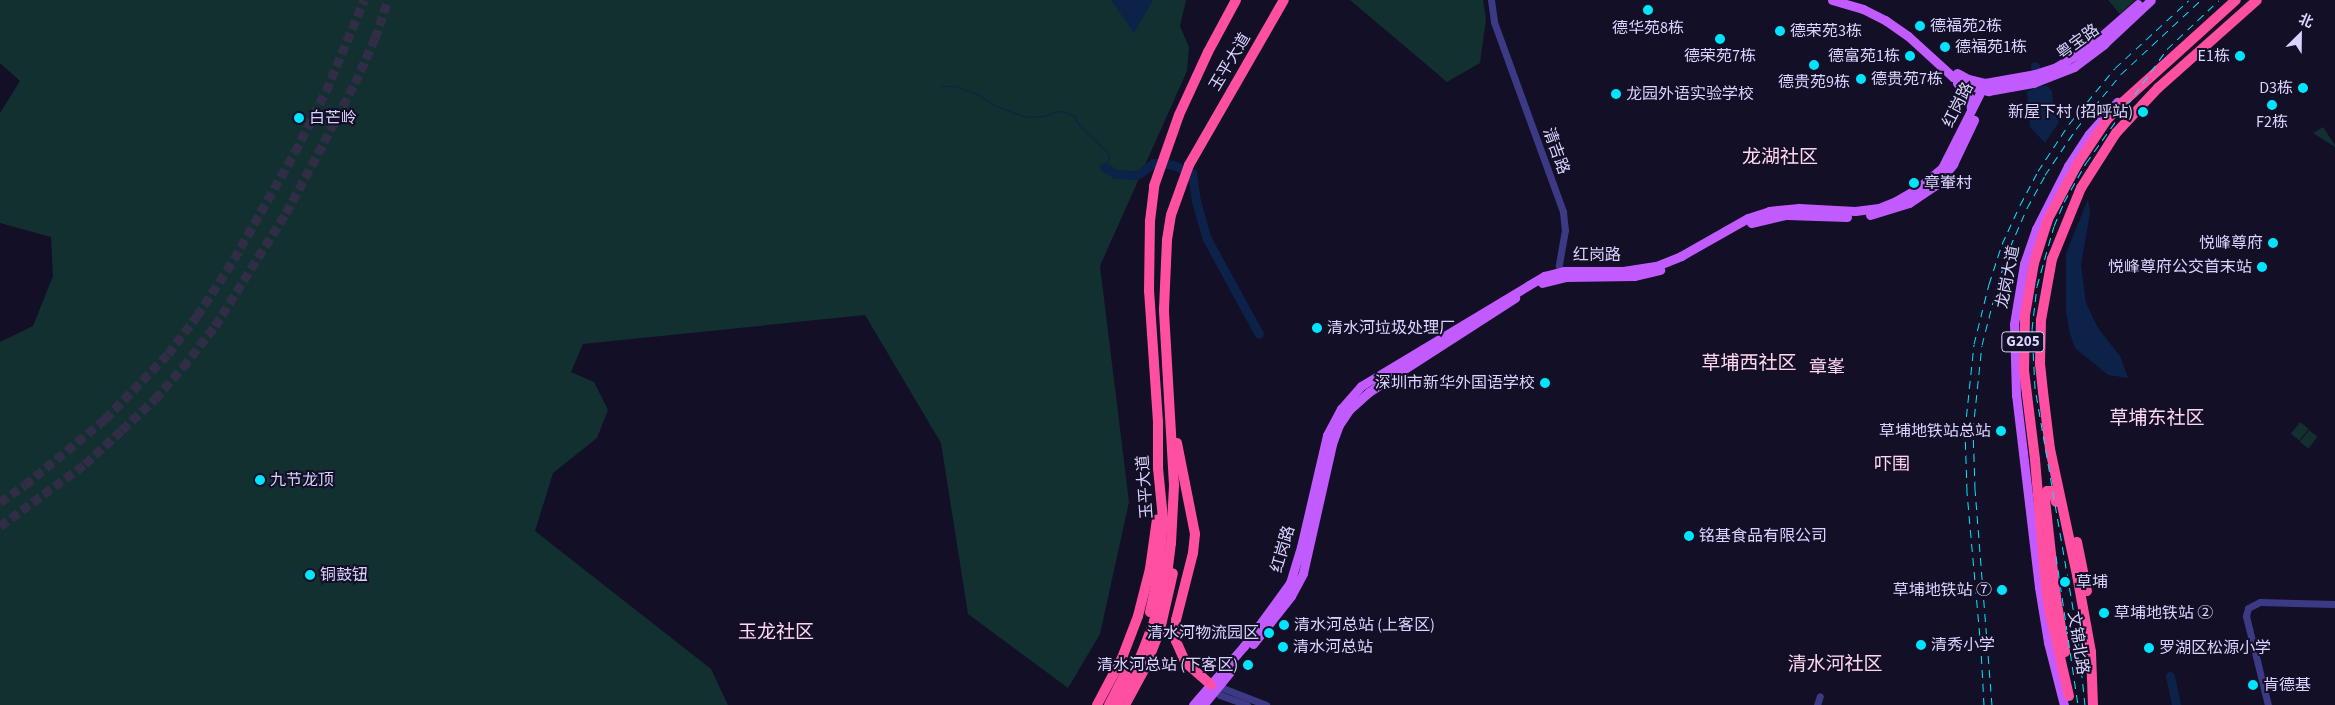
<!DOCTYPE html>
<meta charset="utf-8">
<style>
body{margin:0}
#map{position:relative;width:2335px;height:705px;overflow:hidden;background:#130f26;font-family:"Source Sans 3","Noto Sans SC",sans-serif}
div>[style]{position:absolute}
[style*='--x']{left:calc(var(--x)*1px);top:calc(var(--y)*1px);width:calc(var(--w)*1px);rotate:calc(var(--a)*1deg)}
.green>*{inset:0;background:#12302f;transform-origin:0 0}
.water>*{inset:0;background:#0c2248}
.pier>*{inset:0;background:#130f26}
.stream>*{height:1px;margin:-0.5px;padding:0 0.5px;transform-origin:0.5px;border-radius:0.5px;background:#0c2248}
.river>*{height:9px;margin:-4.5px;padding:0 4.5px;transform-origin:4.5px;border-radius:4.5px;background:#0c2248}
.major-tunnel>*{height:9px;margin-top:-4.5px;transform-origin:0;background:repeating-linear-gradient(90deg,#312d47 0 9px,transparent 0 13.5px)}
.minor>*{height:7px;margin:-3.5px;padding:0 3.5px;transform-origin:3.5px;border-radius:3.5px;background:#3d3a85}
.major>*{height:9px;margin:-4.5px;padding:0 4.5px;transform-origin:4.5px;border-radius:4.5px;background:#c25bff}
.highway>*{height:10px;margin:-5px;padding:0 5px;transform-origin:5px;border-radius:5px;background:#ff4fa3}
.rail>*{height:1px;margin-top:-0.5px;transform-origin:0;background:repeating-linear-gradient(90deg,#00e5ff 0 8px,transparent 0 14px)}
.dots>*{width:14px;height:14px;translate:-50% -50%;box-sizing:border-box;border:2px solid #130f26;border-radius:50%}
span{translate:-50% -50%;white-space:nowrap;text-align:center;line-height:1.15;-webkit-text-stroke:4px #130f26;paint-order:stroke}
.shield-label span{padding:1px 4px;background:#130f26;border:1px solid;border-radius:4px;-webkit-text-stroke-width:0}
.shield-label{font-size:15px;color:#d9d4ff;font-weight:700}
.poi-label{font-size:16px;color:#d9d4ff}
.left{translate:0 -50%;text-align:left}
.right{translate:-100% -50%;text-align:right}
.street-label{font-size:16px;color:#d9d4ff}
.neighbourhood-label{font-size:18px;color:#ffd6f0}
.quarter-label{font-size:19px;color:#ffd6f0}
.north{position:absolute;left:2275px;top:10px;width:50px;height:50px;-webkit-text-stroke:4px #130f26;paint-order:stroke;rotate:23deg;font-size:14px;font-weight:700;line-height:20px;text-align:center;color:#d9d4ff}
.north::after{content:'';display:block;margin:auto;width:18px;height:22px;background:#d9d4ff;clip-path:polygon(50% 0,100% 100%,50% 72%,0 100%)}
</style>
<div id="map">
<div class="green">
<div style="clip-path:polygon(0 0,1186px 0,1180px 26px,1189px 47px,1187px 71px,1100px 266px,1129px 502px,1100px 634px,1068px 688px,968px 614px,941px 443px,865px 315px,583px 344px,571px 372px,594px 382px,608px 410px,597px 438px,553px 473px,535px 531px,711px 669px,728px 705px,0 705px,0 342px,33px 326px,53px 276px,51px 237px,0 223px,0 113px,20px 81px,0 63px)"></div>
<div style="clip-path:polygon(1350px 0,1483px 0,1486px 19px,1480px 63px,1447px 82px)"></div>
<div style="clip-path:polygon(2108px 0,2135px 0,2120px 14px)"></div>
<div style="clip-path:polygon(2323px 127px,2335px 145px,2335px 147px,2313px 133px)"></div>
<div style="left:2300px;top:422px;width:11px;height:15px;rotate:38deg"></div>
<div style="left:2309px;top:430px;width:11px;height:15px;rotate:38deg"></div>
</div>
<div class="water">
<div style="clip-path:polygon(1111px 0,1153px 0,1134px 33px)"></div>
<div style="clip-path:polygon(2047px 85px,2052px 91px,2054px 112px,2059px 122px,2045px 143px,2030px 127px,2027px 91px)"></div>
<div style="clip-path:polygon(2088px 199px,2090px 213px,2081px 265px,2086px 303px,2098px 328px,2120px 356px,2128px 378px,2108px 375px,2075px 348px,2070px 334px,2066px 312px,2066px 253px)"></div>
</div>
<div class="pier">
<div style="clip-path:polygon(2089px 197px,2080px 216px,2066px 253px,2066px 247px,2078px 215px,2086px 198px)"></div>
</div>
<div class="stream">
<div style="--x:940;--y:86;--w:15;--a:0"></div>
<div style="--x:955;--y:86;--w:23;--a:20"></div>
<div style="--x:977;--y:94;--w:20;--a:33"></div>
<div style="--x:994;--y:105;--w:33;--a:21"></div>
<div style="--x:1025;--y:117;--w:19;--a:-3"></div>
<div style="--x:1044;--y:116;--w:14;--a:-21"></div>
<div style="--x:1057;--y:111;--w:8;--a:7"></div>
<div style="--x:1065;--y:112;--w:10;--a:24"></div>
<div style="--x:1074;--y:116;--w:10;--a:61"></div>
<div style="--x:1079;--y:125;--w:40;--a:44"></div>
<div style="--x:1108;--y:153;--w:5;--a:79"></div>
<div style="--x:1109;--y:158;--w:10;--a:119"></div>
</div>
<div class="river">
<div style="--x:2035;--y:66;--w:32;--a:85"></div>
<div style="--x:1104;--y:167;--w:14;--a:30"></div>
<div style="--x:1116;--y:174;--w:17;--a:3"></div>
<div style="--x:1133;--y:175;--w:6;--a:-9"></div>
<div style="--x:1139;--y:174;--w:18;--a:-38"></div>
<div style="--x:1153;--y:163;--w:7;--a:0"></div>
<div style="--x:1160;--y:163;--w:13;--a:9"></div>
<div style="--x:1173;--y:165;--w:21;--a:23"></div>
<div style="--x:1192;--y:173;--w:28;--a:82"></div>
<div style="--x:1196;--y:201;--w:40;--a:74"></div>
<div style="--x:1207;--y:239;--w:108;--a:61.3"></div>
<div style="--x:2170;--y:676;--w:30;--a:78"></div>
</div>
<div class="major-tunnel">
<div style="--x:0;--y:502;--w:30;--a:-34"></div>
<div style="--x:25;--y:485;--w:104;--a:-39.5"></div>
<div style="--x:105;--y:419;--w:91;--a:-45.9"></div>
<div style="--x:168;--y:354;--w:48;--a:-52.7"></div>
<div style="--x:197;--y:316;--w:68;--a:-57"></div>
<div style="--x:234;--y:259;--w:123;--a:-60.3"></div>
<div style="--x:295;--y:152;--w:68;--a:-63.1"></div>
<div style="--x:326;--y:91;--w:99;--a:-67.3"></div>
<div style="--x:0;--y:526;--w:105;--a:-36.1"></div>
<div style="--x:85;--y:464;--w:50;--a:-42.6"></div>
<div style="--x:122;--y:430;--w:45;--a:-43.2"></div>
<div style="--x:155;--y:399;--w:43;--a:-48.8"></div>
<div style="--x:183;--y:367;--w:52;--a:-52"></div>
<div style="--x:215;--y:326;--w:133;--a:-57.9"></div>
<div style="--x:286;--y:213;--w:81;--a:-61.8"></div>
<div style="--x:324;--y:142;--w:67;--a:-62.3"></div>
<div style="--x:355;--y:83;--w:49;--a:-66"></div>
<div style="--x:375;--y:38;--w:40;--a:-71.1"></div>
</div>
<div class="minor">
<div style="--x:1491;--y:0;--w:22;--a:82"></div>
<div style="--x:1494;--y:22;--w:202;--a:70"></div>
<div style="--x:1563;--y:212;--w:18;--a:84"></div>
<div style="--x:1565;--y:230;--w:36;--a:100"></div>
<div style="--x:1215;--y:685;--w:55;--a:21.4"></div>
<div style="--x:1212;--y:687;--w:11;--a:45"></div>
<div style="--x:1220;--y:695;--w:29;--a:20"></div>
<div style="--x:1817;--y:705;--w:9;--a:-72"></div>
<div style="--x:2268;--y:705;--w:92;--a:-103.9"></div>
<div style="--x:2246;--y:616;--w:8;--a:-76"></div>
<div style="--x:2248;--y:608;--w:13;--a:-27"></div>
<div style="--x:2260;--y:602;--w:75;--a:1.5"></div>
</div>
<div class="major">
<div style="--x:1832;--y:0;--w:32;--a:16"></div>
<div style="--x:1863;--y:9;--w:25;--a:27"></div>
<div style="--x:1885;--y:20;--w:28;--a:35"></div>
<div style="--x:1908;--y:36;--w:61;--a:42.3"></div>
<div style="--x:1953;--y:77;--w:19;--a:28"></div>
<div style="--x:1970;--y:86;--w:19;--a:16"></div>
<div style="--x:1988;--y:91;--w:46;--a:-10.1"></div>
<div style="--x:2033;--y:83;--w:44;--a:-21.3"></div>
<div style="--x:2074;--y:67;--w:38;--a:-37"></div>
<div style="--x:2104;--y:44;--w:64;--a:-43.1"></div>
<div style="--x:1957;--y:73;--w:13;--a:29"></div>
<div style="--x:1968;--y:79;--w:17;--a:13"></div>
<div style="--x:1985;--y:83;--w:51;--a:-10.2"></div>
<div style="--x:2035;--y:74;--w:22;--a:-18"></div>
<div style="--x:2056;--y:67;--w:39;--a:-31"></div>
<div style="--x:2089;--y:47;--w:65;--a:-41.3"></div>
<div style="--x:1957;--y:83;--w:20;--a:49"></div>
<div style="--x:1970;--y:98;--w:12;--a:85"></div>
<div style="--x:1870;--y:215;--w:41;--a:-17.1"></div>
<div style="--x:1909;--y:203;--w:34;--a:-34"></div>
<div style="--x:1937;--y:184;--w:26;--a:-51"></div>
<div style="--x:1953;--y:164;--w:49;--a:-64.5"></div>
<div style="--x:1751;--y:223;--w:37;--a:-13"></div>
<div style="--x:1787;--y:215;--w:60;--a:1.9"></div>
<div style="--x:1542;--y:283;--w:25;--a:-14"></div>
<div style="--x:1566;--y:277;--w:68;--a:-0.8"></div>
<div style="--x:1634;--y:276;--w:27;--a:-13"></div>
<div style="--x:1253;--y:644;--w:61;--a:-51.6"></div>
<div style="--x:1291;--y:596;--w:26;--a:-62"></div>
<div style="--x:1303;--y:573;--w:132;--a:-77.3"></div>
<div style="--x:1332;--y:444;--w:20;--a:-70"></div>
<div style="--x:1339;--y:425;--w:18;--a:-56"></div>
<div style="--x:1349;--y:410;--w:27;--a:-42"></div>
<div style="--x:1369;--y:392;--w:174;--a:-32.8"></div>
<div style="--x:1193;--y:705;--w:78;--a:-49.2"></div>
<div style="--x:1244;--y:646;--w:78;--a:-53.9"></div>
<div style="--x:1290;--y:583;--w:38;--a:-73"></div>
<div style="--x:1301;--y:547;--w:115;--a:-76.9"></div>
<div style="--x:1327;--y:435;--w:30;--a:-62"></div>
<div style="--x:1341;--y:409;--w:30;--a:-49"></div>
<div style="--x:1361;--y:386;--w:214;--a:-31"></div>
<div style="--x:1544;--y:276;--w:21;--a:-14"></div>
<div style="--x:1564;--y:271;--w:59;--a:0"></div>
<div style="--x:1623;--y:271;--w:36;--a:-9"></div>
<div style="--x:1659;--y:265;--w:24;--a:-22"></div>
<div style="--x:1681;--y:256;--w:77;--a:-29.6"></div>
<div style="--x:1748;--y:218;--w:22;--a:-18"></div>
<div style="--x:1769;--y:211;--w:30;--a:-6"></div>
<div style="--x:1799;--y:208;--w:56;--a:3.1"></div>
<div style="--x:1855;--y:211;--w:24;--a:-7"></div>
<div style="--x:1879;--y:208;--w:18;--a:-22"></div>
<div style="--x:1896;--y:201;--w:24;--a:-30"></div>
<div style="--x:1917;--y:189;--w:33;--a:-40"></div>
<div style="--x:1942;--y:168;--w:95;--a:-63.2"></div>
<div style="--x:1203;--y:705;--w:43;--a:-50.7"></div>
<div style="--x:2064;--y:705;--w:65;--a:-104.3"></div>
<div style="--x:2048;--y:642;--w:56;--a:-99.3"></div>
<div style="--x:2039;--y:587;--w:193;--a:-96.8"></div>
<div style="--x:2016;--y:395;--w:71;--a:-91.6"></div>
<div style="--x:2014;--y:324;--w:61;--a:-80.5"></div>
<div style="--x:2024;--y:264;--w:37;--a:-71"></div>
<div style="--x:2036;--y:229;--w:71;--a:-63.1"></div>
<div style="--x:2068;--y:166;--w:38;--a:-57"></div>
<div style="--x:2089;--y:134;--w:43;--a:-48.8"></div>
</div>
<div class="highway">
<div style="--x:1177;--y:443;--w:93;--a:78.8"></div>
<div style="--x:1195;--y:534;--w:19;--a:96"></div>
<div style="--x:1193;--y:553;--w:69;--a:104.2"></div>
<div style="--x:1176;--y:620;--w:21;--a:90"></div>
<div style="--x:1176;--y:641;--w:24;--a:66"></div>
<div style="--x:1186;--y:663;--w:33;--a:41"></div>
<div style="--x:2077;--y:542;--w:50;--a:78.5"></div>
<div style="--x:2055;--y:592;--w:61;--a:80.5"></div>
<div style="--x:2056;--y:599;--w:100;--a:-96.3"></div>
<div style="--x:2045;--y:500;--w:9;--a:-77"></div>
<div style="--x:2047;--y:491;--w:6;--a:0"></div>
<div style="--x:2053;--y:491;--w:11;--a:75"></div>
<div style="--x:1150;--y:612;--w:43;--a:-77.9"></div>
<div style="--x:1159;--y:570;--w:51;--a:-85.5"></div>
<div style="--x:1163;--y:519;--w:51;--a:-95.6"></div>
<div style="--x:1158;--y:468;--w:46;--a:-90"></div>
<div style="--x:1158;--y:422;--w:131;--a:-93.9"></div>
<div style="--x:1149;--y:291;--w:70;--a:-89.2"></div>
<div style="--x:1150;--y:221;--w:35;--a:-83"></div>
<div style="--x:1154;--y:186;--w:75;--a:-70.6"></div>
<div style="--x:1179;--y:115;--w:69;--a:-65.3"></div>
<div style="--x:1208;--y:52;--w:59;--a:-61.7"></div>
<div style="--x:2069;--y:696;--w:84;--a:-103"></div>
<div style="--x:2050;--y:614;--w:26;--a:-99"></div>
<div style="--x:2046;--y:588;--w:129;--a:-94.9"></div>
<div style="--x:2035;--y:459;--w:89;--a:-97.1"></div>
<div style="--x:2024;--y:371;--w:56;--a:-89"></div>
<div style="--x:2025;--y:315;--w:53;--a:-80.2"></div>
<div style="--x:2034;--y:263;--w:46;--a:-72.3"></div>
<div style="--x:2048;--y:219;--w:64;--a:-61.8"></div>
<div style="--x:2078;--y:163;--w:50;--a:-56.3"></div>
<div style="--x:2106;--y:121;--w:25;--a:-48"></div>
<div style="--x:2123;--y:102;--w:152;--a:-42.1"></div>
<div style="--x:1097;--y:705;--w:53;--a:-62"></div>
<div style="--x:1122;--y:658;--w:45;--a:-69.1"></div>
<div style="--x:1138;--y:616;--w:49;--a:-75.7"></div>
<div style="--x:1150;--y:569;--w:50;--a:-82"></div>
<div style="--x:1109;--y:705;--w:35;--a:-63"></div>
<div style="--x:1117;--y:705;--w:58;--a:-64.3"></div>
<div style="--x:1142;--y:653;--w:34;--a:-69"></div>
<div style="--x:1154;--y:621;--w:56;--a:-75.5"></div>
<div style="--x:1168;--y:567;--w:24;--a:-83"></div>
<div style="--x:1171;--y:543;--w:58;--a:-87"></div>
<div style="--x:1174;--y:485;--w:176;--a:-93.3"></div>
<div style="--x:1164;--y:309;--w:69;--a:-87.5"></div>
<div style="--x:1167;--y:240;--w:25;--a:-81"></div>
<div style="--x:1171;--y:215;--w:53;--a:-70.2"></div>
<div style="--x:1189;--y:165;--w:190;--a:-60.1"></div>
<div style="--x:1125;--y:705;--w:42;--a:-61.6"></div>
<div style="--x:1145;--y:668;--w:41;--a:-68.5"></div>
<div style="--x:1160;--y:630;--w:58;--a:-77.2"></div>
<div style="--x:2093;--y:705;--w:53;--a:-92.2"></div>
<div style="--x:2091;--y:652;--w:78;--a:-100.3"></div>
<div style="--x:2077;--y:575;--w:129;--a:-102.1"></div>
<div style="--x:2050;--y:449;--w:57;--a:-97"></div>
<div style="--x:2043;--y:392;--w:29;--a:-96"></div>
<div style="--x:2040;--y:363;--w:43;--a:-88.7"></div>
<div style="--x:2041;--y:320;--w:62;--a:-79.8"></div>
<div style="--x:2052;--y:259;--w:77;--a:-67.8"></div>
<div style="--x:2081;--y:188;--w:65;--a:-57.5"></div>
<div style="--x:2116;--y:133;--w:62;--a:-47"></div>
<div style="--x:2158;--y:88;--w:132;--a:-41.6"></div>
</div>
<div class="rail">
<div style="--x:2056;--y:556;--w:151;--a:81.6"></div>
<div style="--x:1984;--y:705;--w:56;--a:-93.1"></div>
<div style="--x:1981;--y:649;--w:159;--a:-95.1"></div>
<div style="--x:1967;--y:491;--w:61;--a:-91.9"></div>
<div style="--x:1965;--y:430;--w:86;--a:-84"></div>
<div style="--x:1974;--y:344;--w:62;--a:-76"></div>
<div style="--x:1989;--y:284;--w:42;--a:-72"></div>
<div style="--x:2002;--y:244;--w:43;--a:-65.2"></div>
<div style="--x:2020;--y:205;--w:38;--a:-62"></div>
<div style="--x:2038;--y:171;--w:56;--a:-56.6"></div>
<div style="--x:2069;--y:124;--w:72;--a:-50.6"></div>
<div style="--x:2115;--y:68;--w:100;--a:-42.6"></div>
<div style="--x:1992;--y:705;--w:217;--a:-94.5"></div>
<div style="--x:1975;--y:489;--w:59;--a:-91.9"></div>
<div style="--x:1973;--y:430;--w:85;--a:-84"></div>
<div style="--x:1982;--y:345;--w:61;--a:-75.7"></div>
<div style="--x:1997;--y:286;--w:41;--a:-71.6"></div>
<div style="--x:2010;--y:247;--w:43;--a:-66.4"></div>
<div style="--x:2027;--y:208;--w:38;--a:-61"></div>
<div style="--x:2045;--y:175;--w:55;--a:-56"></div>
<div style="--x:2076;--y:129;--w:71;--a:-50.7"></div>
<div style="--x:2121;--y:74;--w:109;--a:-42.8"></div>
<div style="--x:2085;--y:705;--w:68;--a:-95.9"></div>
<div style="--x:2078;--y:637;--w:253;--a:-99.8"></div>
<div style="--x:2035;--y:388;--w:59;--a:-92.9"></div>
<div style="--x:2032;--y:329;--w:43;--a:-83.4"></div>
<div style="--x:2037;--y:286;--w:62;--a:-74.2"></div>
<div style="--x:2054;--y:226;--w:26;--a:-67"></div>
<div style="--x:2064;--y:202;--w:45;--a:-60.6"></div>
<div style="--x:2086;--y:163;--w:140;--a:-54.6"></div>
<div style="--x:2167;--y:49;--w:71;--a:-43.3"></div>
</div>
<div class="dots">
<div style="left:1648px;top:10px;background:#00e5ff"></div>
<div style="left:1920px;top:26px;background:#00e5ff"></div>
<div style="left:1780px;top:31px;background:#00e5ff"></div>
<div style="left:1720px;top:39px;background:#00e5ff"></div>
<div style="left:1945px;top:47px;background:#00e5ff"></div>
<div style="left:1910px;top:56px;background:#00e5ff"></div>
<div style="left:2240px;top:56px;background:#00e5ff"></div>
<div style="left:1814px;top:65px;background:#00e5ff"></div>
<div style="left:1861px;top:79px;background:#00e5ff"></div>
<div style="left:2303px;top:88px;background:#00e5ff"></div>
<div style="left:1616px;top:94px;background:#00e5ff"></div>
<div style="left:2272px;top:105px;background:#00e5ff"></div>
<div style="left:2143px;top:112px;background:#00e5ff"></div>
<div style="left:299px;top:118px;background:#00e5ff"></div>
<div style="left:1914px;top:183px;background:#00e5ff"></div>
<div style="left:2273px;top:243px;background:#00e5ff"></div>
<div style="left:2262px;top:267px;background:#00e5ff"></div>
<div style="left:1317px;top:328px;background:#00e5ff"></div>
<div style="left:1545px;top:383px;background:#00e5ff"></div>
<div style="left:2001px;top:431px;background:#00e5ff"></div>
<div style="left:260px;top:480px;background:#00e5ff"></div>
<div style="left:1689px;top:536px;background:#00e5ff"></div>
<div style="left:310px;top:575px;background:#00e5ff"></div>
<div style="left:2065px;top:582px;background:#00e5ff"></div>
<div style="left:2002px;top:590px;background:#00e5ff"></div>
<div style="left:2104px;top:613px;background:#00e5ff"></div>
<div style="left:1284px;top:625px;background:#00e5ff"></div>
<div style="left:1269px;top:633px;background:#00e5ff"></div>
<div style="left:1921px;top:645px;background:#00e5ff"></div>
<div style="left:1283px;top:647px;background:#00e5ff"></div>
<div style="left:2149px;top:648px;background:#00e5ff"></div>
<div style="left:1248px;top:665px;background:#00e5ff"></div>
<div style="left:2253px;top:685px;background:#00e5ff"></div>
</div>
<div class="shield-label">
<span style="left:2023px;top:342px">G205</span>
</div>
<div class="poi-label">
<span class="left" style="left:1930px;top:26px">德福苑2栋</span>
<span style="left:1648px;top:28px">德华苑8栋</span>
<span class="left" style="left:1790px;top:31px">德荣苑3栋</span>
<span class="left" style="left:1955px;top:47px">德福苑1栋</span>
<span style="left:1720px;top:56px">德荣苑7栋</span>
<span class="right" style="left:1900px;top:56px">德富苑1栋</span>
<span class="right" style="left:2230px;top:56px">E1栋</span>
<span class="left" style="left:1871px;top:79px">德贵苑7栋</span>
<span style="left:1814px;top:82px">德贵苑9栋</span>
<span class="right" style="left:2293px;top:88px">D3栋</span>
<span class="left" style="left:1626px;top:94px">龙园外语实验学校</span>
<span class="right" style="left:2133px;top:112px">新屋下村 (招呼站)</span>
<span class="left" style="left:309px;top:118px">白芒岭</span>
<span style="left:2272px;top:122px">F2栋</span>
<span class="left" style="left:1924px;top:183px">章輋村</span>
<span class="right" style="left:2263px;top:243px">悦峰尊府</span>
<span class="right" style="left:2252px;top:267px">悦峰尊府公交首末站</span>
<span class="left" style="left:1327px;top:328px">清水河垃圾处理厂</span>
<span class="right" style="left:1535px;top:383px">深圳市新华外国语学校</span>
<span class="right" style="left:1991px;top:431px">草埔地铁站总站</span>
<span class="left" style="left:270px;top:480px">九节龙顶</span>
<span class="left" style="left:1699px;top:536px">铭基食品有限公司</span>
<span class="left" style="left:320px;top:575px">铜鼓钮</span>
<span class="left" style="left:2076px;top:582px">草埔</span>
<span class="right" style="left:1992px;top:590px">草埔地铁站 ⑦</span>
<span class="left" style="left:2114px;top:613px">草埔地铁站 ②</span>
<span class="left" style="left:1294px;top:625px">清水河总站 (上客区)</span>
<span class="right" style="left:1259px;top:633px">清水河物流园区</span>
<span class="left" style="left:1931px;top:645px">清秀小学</span>
<span class="left" style="left:1293px;top:647px">清水河总站</span>
<span class="left" style="left:2159px;top:648px">罗湖区松源小学</span>
<span class="right" style="left:1238px;top:665px">清水河总站 (下客区)</span>
<span class="left" style="left:2263px;top:685px">肯德基</span>
</div>
<div class="street-label">
<span style="left:2078px;top:42px;rotate:-36deg">粤宝路</span>
<span style="left:1230px;top:62px;rotate:-59deg">玉平大道</span>
<span style="left:1958px;top:105px;rotate:-63deg">红岗路</span>
<span style="left:1556px;top:151px;rotate:70deg">清吉路</span>
<span style="left:1597px;top:255px">红岗路</span>
<span style="left:2008px;top:277px;rotate:-79deg">龙岗大道</span>
<span style="left:1145px;top:487px;rotate:-94deg">玉平大道</span>
<span style="left:1283px;top:549px;rotate:-74deg">红岗路</span>
<span style="left:2078px;top:643px;rotate:81deg">文锦北路</span>
</div>
<div class="neighbourhood-label">
<span style="left:1827px;top:368px">章峯</span>
<span style="left:1892px;top:465px">吓围</span>
</div>
<div class="quarter-label">
<span style="left:1780px;top:158px">龙湖社区</span>
<span style="left:1749px;top:364px">草埔西社区</span>
<span style="left:2157px;top:419px">草埔东社区</span>
<span style="left:776px;top:633px">玉龙社区</span>
<span style="left:1835px;top:665px">清水河社区</span>
</div>
<div class="north">北</div>
</div>
